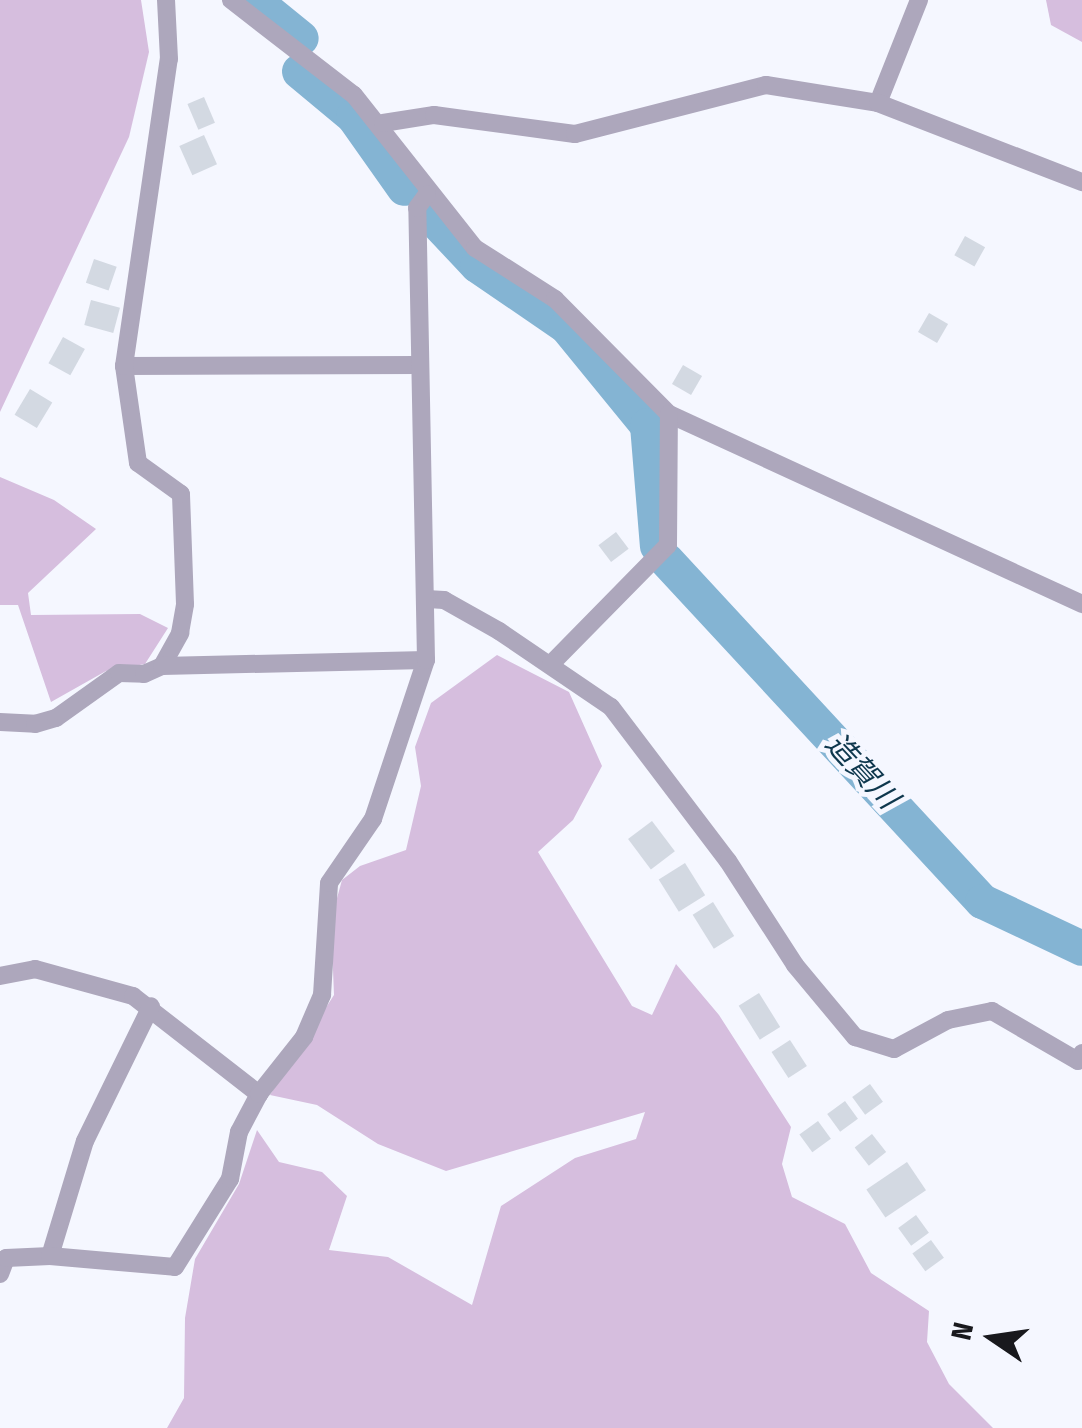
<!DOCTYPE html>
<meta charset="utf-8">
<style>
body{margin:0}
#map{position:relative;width:1082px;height:1428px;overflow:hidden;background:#f5f7ff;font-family:"Fira Sans Condensed","Noto Sans JP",sans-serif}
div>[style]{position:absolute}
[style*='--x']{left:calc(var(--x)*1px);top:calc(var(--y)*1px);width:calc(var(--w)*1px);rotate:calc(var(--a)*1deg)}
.green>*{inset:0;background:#d6bede}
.river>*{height:35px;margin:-17.5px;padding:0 17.5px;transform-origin:17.5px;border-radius:17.5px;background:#84b4d3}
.building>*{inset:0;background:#d3d9e2;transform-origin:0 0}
.street>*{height:18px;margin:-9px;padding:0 9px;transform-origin:9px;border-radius:9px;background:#ada7bc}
span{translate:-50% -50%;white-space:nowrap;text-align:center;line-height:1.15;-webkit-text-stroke:10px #f5f7ff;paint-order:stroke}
.water-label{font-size:30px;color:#0e374d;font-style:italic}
.north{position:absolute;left:942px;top:1288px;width:100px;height:100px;-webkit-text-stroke:8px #f5f7ff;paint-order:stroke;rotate:283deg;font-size:28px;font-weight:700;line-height:40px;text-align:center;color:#19191d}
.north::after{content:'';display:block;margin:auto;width:35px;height:45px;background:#19191d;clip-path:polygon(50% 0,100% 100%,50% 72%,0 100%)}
</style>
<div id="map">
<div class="green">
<div style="clip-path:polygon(0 0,141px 0,149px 52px,129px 137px,0 412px)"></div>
<div style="clip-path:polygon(1046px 0,1082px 0,1082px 42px,1051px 25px)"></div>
<div style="clip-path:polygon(0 477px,54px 500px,96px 529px,28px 593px,31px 615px,140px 614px,168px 628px,145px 664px,106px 671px,51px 702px,18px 605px,0 605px)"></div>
<div style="clip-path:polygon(497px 655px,569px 692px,602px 766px,573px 820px,538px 852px,632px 1006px,652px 1015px,676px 964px,719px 1015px,791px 1127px,782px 1164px,792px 1197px,845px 1224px,871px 1273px,929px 1311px,927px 1342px,949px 1384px,993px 1428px,167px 1428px,184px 1398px,185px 1318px,195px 1259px,239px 1184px,257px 1130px,279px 1162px,322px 1172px,347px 1196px,329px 1250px,388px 1257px,472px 1305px,501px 1206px,575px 1158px,636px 1139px,645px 1112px,446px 1171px,378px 1144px,317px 1105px,270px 1095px,334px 995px,331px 920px,342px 880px,360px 866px,406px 850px,421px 786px,415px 747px,431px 703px)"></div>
</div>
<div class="river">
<div style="--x:254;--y:0;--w:60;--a:39"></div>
<div style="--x:299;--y:71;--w:70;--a:39.8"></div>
<div style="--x:353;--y:116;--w:88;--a:54.7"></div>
<div style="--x:428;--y:213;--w:71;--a:46.7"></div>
<div style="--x:477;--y:265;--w:108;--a:34.4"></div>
<div style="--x:566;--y:326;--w:128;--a:50.7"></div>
<div style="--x:647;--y:425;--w:121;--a:85.3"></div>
<div style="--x:666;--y:560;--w:465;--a:47.2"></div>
<div style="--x:982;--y:901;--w:110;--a:25.2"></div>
</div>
<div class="building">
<div style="left:204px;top:97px;width:28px;height:18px;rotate:67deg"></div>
<div style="left:204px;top:135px;width:32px;height:27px;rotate:66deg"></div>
<div style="left:965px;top:236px;width:23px;height:22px;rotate:29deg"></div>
<div style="left:94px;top:259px;width:24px;height:25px;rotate:19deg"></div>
<div style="left:91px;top:300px;width:30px;height:26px;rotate:15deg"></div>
<div style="left:929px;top:313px;width:22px;height:22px;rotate:30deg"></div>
<div style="left:63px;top:337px;width:25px;height:30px;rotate:29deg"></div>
<div style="left:683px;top:365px;width:22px;height:22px;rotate:30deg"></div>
<div style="left:30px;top:389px;width:26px;height:30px;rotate:31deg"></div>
<div style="left:616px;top:532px;width:21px;height:22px;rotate:53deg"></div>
<div style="left:652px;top:821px;width:38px;height:30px;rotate:53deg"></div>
<div style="left:685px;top:863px;width:38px;height:31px;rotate:58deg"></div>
<div style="left:713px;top:902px;width:40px;height:24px;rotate:58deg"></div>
<div style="left:759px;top:993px;width:40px;height:24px;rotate:58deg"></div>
<div style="left:790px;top:1040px;width:31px;height:22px;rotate:57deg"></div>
<div style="left:870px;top:1084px;width:22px;height:22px;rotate:54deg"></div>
<div style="left:845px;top:1101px;width:22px;height:22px;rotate:54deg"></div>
<div style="left:818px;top:1121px;width:22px;height:23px;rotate:54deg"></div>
<div style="left:872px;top:1134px;width:23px;height:22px;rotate:52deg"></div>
<div style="left:907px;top:1162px;width:34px;height:49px;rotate:56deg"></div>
<div style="left:916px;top:1215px;width:22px;height:22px;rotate:54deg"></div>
<div style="left:931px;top:1240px;width:22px;height:23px;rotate:54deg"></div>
</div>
<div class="street">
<div style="--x:231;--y:0;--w:155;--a:37.7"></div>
<div style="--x:354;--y:95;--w:195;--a:51.7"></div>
<div style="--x:475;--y:248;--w:95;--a:32.5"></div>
<div style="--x:555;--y:299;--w:162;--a:45.3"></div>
<div style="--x:669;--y:414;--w:455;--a:24.7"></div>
<div style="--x:878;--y:103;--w:111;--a:-68.3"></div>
<div style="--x:383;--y:123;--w:52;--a:-8.9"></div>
<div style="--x:434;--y:115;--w:142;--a:7.7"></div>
<div style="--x:575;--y:134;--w:197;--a:-14.4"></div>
<div style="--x:766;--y:85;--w:113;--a:9.1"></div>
<div style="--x:878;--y:103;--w:219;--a:21.2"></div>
<div style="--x:124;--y:366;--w:296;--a:-0.2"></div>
<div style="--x:427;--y:599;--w:17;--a:3"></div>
<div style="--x:444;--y:600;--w:63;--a:29.4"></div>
<div style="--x:499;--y:631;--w:135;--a:34.2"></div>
<div style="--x:611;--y:707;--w:193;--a:52.8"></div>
<div style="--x:728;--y:861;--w:124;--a:57.2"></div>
<div style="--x:795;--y:965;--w:94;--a:50.2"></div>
<div style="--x:855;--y:1037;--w:41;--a:17.1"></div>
<div style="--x:894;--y:1049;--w:61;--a:-28.2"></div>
<div style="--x:948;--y:1020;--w:45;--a:-11.6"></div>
<div style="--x:992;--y:1011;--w:99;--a:30.2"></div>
<div style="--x:1078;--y:1061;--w:9;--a:-63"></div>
<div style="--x:551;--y:664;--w:167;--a:-45.5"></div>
<div style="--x:668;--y:545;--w:131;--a:-89.6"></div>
<div style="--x:162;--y:666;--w:38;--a:-61"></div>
<div style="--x:180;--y:633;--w:29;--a:-80"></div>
<div style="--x:185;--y:604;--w:110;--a:-92.1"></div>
<div style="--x:181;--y:494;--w:53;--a:-144.2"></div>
<div style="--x:138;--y:463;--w:98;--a:-98.2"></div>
<div style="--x:124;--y:366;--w:310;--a:-81.7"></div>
<div style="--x:169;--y:59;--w:59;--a:-92.9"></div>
<div style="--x:0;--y:722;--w:35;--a:3"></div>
<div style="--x:35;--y:724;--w:22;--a:-16"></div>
<div style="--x:56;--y:718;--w:77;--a:-35.5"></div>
<div style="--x:119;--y:673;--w:25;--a:2"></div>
<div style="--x:144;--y:674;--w:20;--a:-24"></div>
<div style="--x:162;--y:666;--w:264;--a:-1.3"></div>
<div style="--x:0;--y:976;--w:36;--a:-11"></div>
<div style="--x:35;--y:969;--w:102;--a:15.4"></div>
<div style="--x:133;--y:996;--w:160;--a:37.9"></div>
<div style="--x:50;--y:1256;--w:120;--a:-73.1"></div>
<div style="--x:85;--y:1141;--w:150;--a:-63.9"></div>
<div style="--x:0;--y:1274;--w:17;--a:-69"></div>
<div style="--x:6;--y:1258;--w:44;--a:-2.6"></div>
<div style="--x:50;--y:1256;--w:125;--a:5"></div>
<div style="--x:175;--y:1267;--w:104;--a:-58"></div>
<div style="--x:230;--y:1179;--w:48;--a:-79.2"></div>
<div style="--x:239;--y:1132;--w:43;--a:-62.2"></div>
<div style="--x:259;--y:1094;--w:73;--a:-51.7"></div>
<div style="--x:304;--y:1037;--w:46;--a:-66.8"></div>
<div style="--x:322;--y:995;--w:112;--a:-86.4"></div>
<div style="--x:329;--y:883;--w:78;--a:-55.5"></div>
<div style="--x:373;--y:819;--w:168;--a:-71.6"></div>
<div style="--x:426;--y:660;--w:452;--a:-91.1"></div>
<div style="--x:417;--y:208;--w:17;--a:-54"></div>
</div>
<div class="water-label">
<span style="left:862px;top:771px;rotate:47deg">造賀川</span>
</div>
<div class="north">N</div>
</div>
